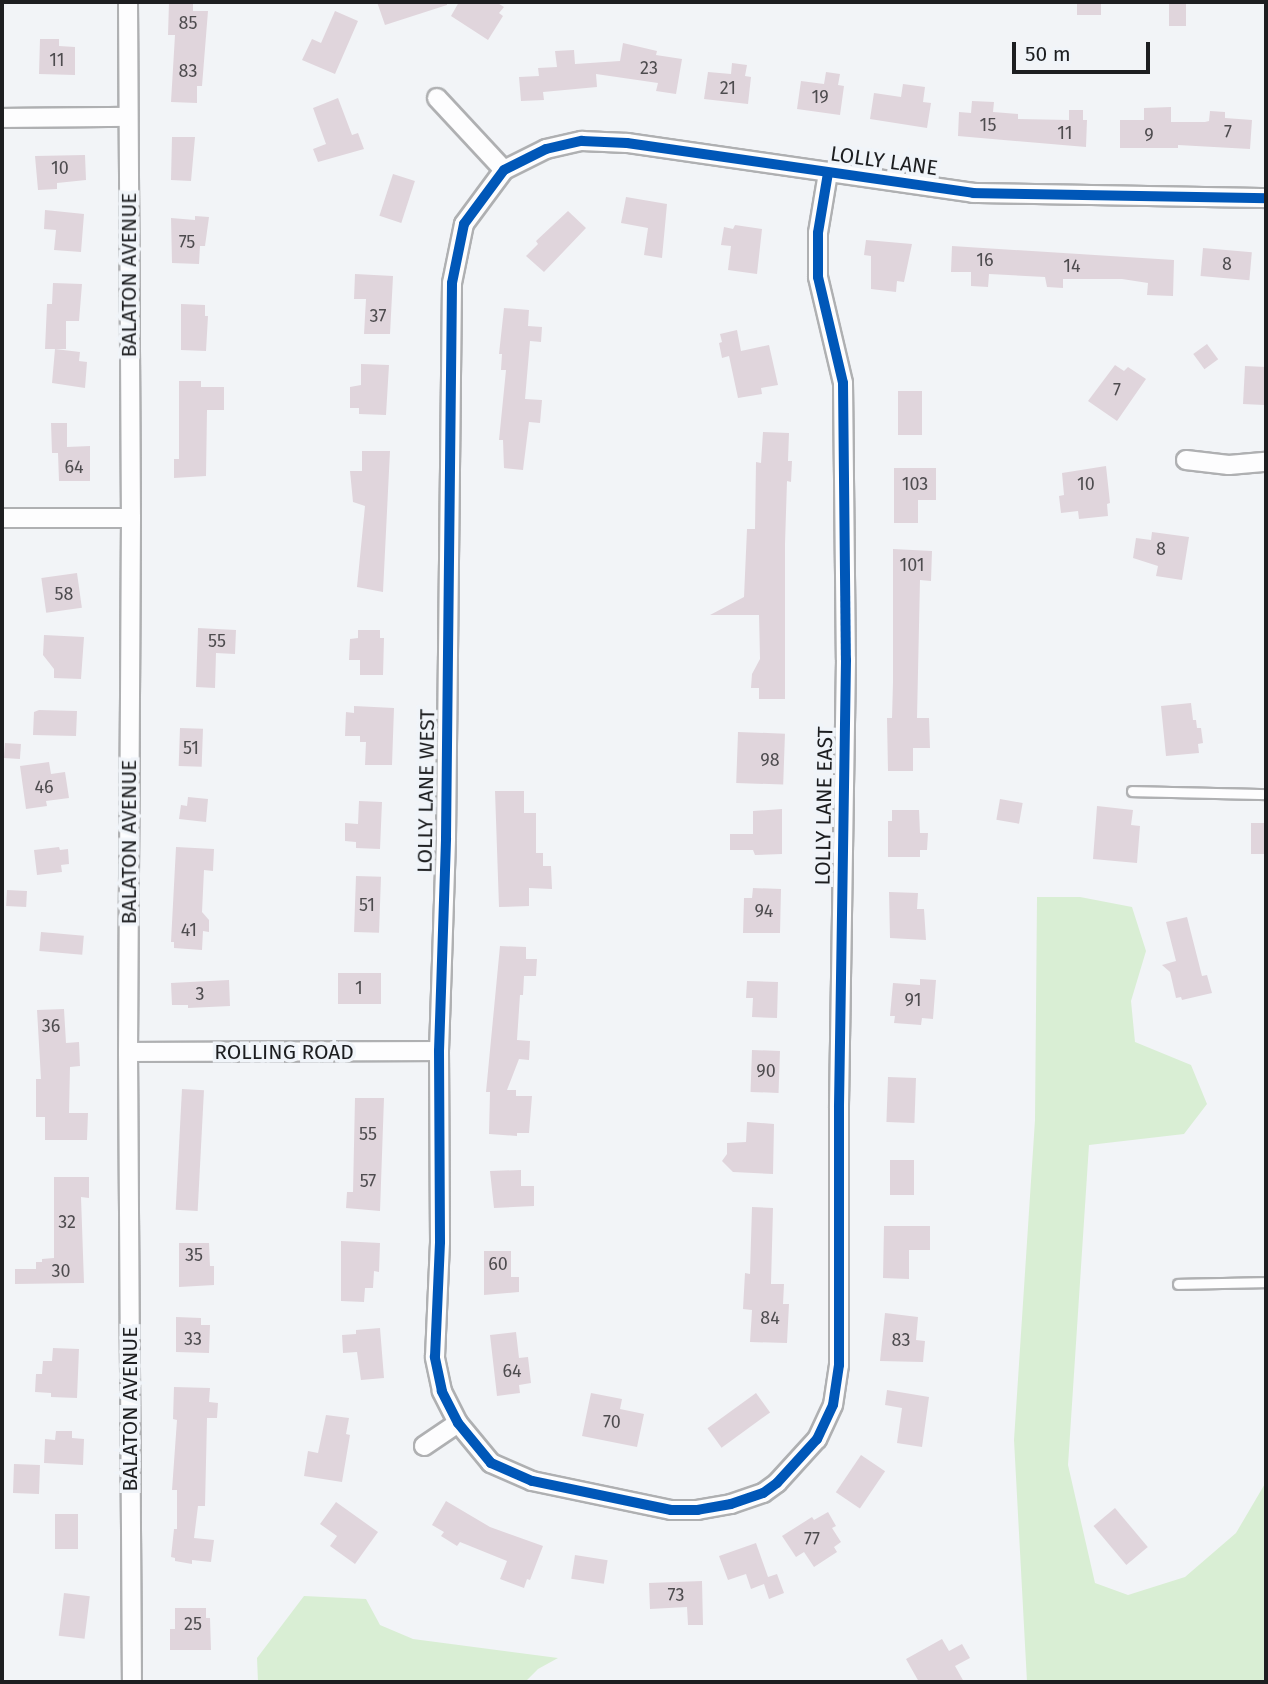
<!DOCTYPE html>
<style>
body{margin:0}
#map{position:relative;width:1268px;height:1684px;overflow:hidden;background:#f2f4f7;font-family:"Fira Sans",sans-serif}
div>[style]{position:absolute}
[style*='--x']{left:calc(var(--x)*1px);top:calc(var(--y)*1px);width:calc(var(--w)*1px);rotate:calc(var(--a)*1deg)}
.green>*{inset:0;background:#d9eed4}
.building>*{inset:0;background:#e0d5dc;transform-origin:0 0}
.roads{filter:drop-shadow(2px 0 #afb0b2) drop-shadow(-2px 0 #afb0b2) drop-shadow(0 2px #afb0b2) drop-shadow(0 -2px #afb0b2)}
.lane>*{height:9px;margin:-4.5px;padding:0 4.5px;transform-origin:4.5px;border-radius:4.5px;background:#fdfdfe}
.street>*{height:18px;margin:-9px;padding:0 9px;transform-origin:9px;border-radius:9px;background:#fdfdfe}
.cycleway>*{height:10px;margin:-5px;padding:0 5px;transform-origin:5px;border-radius:5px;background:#0057b8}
span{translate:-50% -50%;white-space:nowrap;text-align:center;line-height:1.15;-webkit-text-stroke:7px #f0f4f9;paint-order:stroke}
.number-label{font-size:18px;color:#4e4c4f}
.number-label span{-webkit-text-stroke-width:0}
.street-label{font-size:21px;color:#1d1e20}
.frame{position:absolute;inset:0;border:4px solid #1d1e20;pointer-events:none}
.scale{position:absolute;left:1012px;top:42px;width:138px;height:32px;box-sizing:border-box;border:4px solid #1d1e20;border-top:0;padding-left:9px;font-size:21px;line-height:24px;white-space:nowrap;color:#1d1e20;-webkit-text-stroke:5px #f0f4f9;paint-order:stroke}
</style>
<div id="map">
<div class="green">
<div style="clip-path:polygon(1037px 897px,1080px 897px,1132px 907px,1146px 951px,1131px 1001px,1135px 1042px,1191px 1065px,1207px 1104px,1184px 1134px,1089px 1145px,1068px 1465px,1095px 1583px,1128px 1595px,1185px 1577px,1236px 1533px,1266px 1482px,1266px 1682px,1027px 1682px,1014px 1440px,1035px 1120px)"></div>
<div style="clip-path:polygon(304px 1596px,366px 1599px,380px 1625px,413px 1639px,558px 1658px,538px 1669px,525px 1682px,258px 1682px,257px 1658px)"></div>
</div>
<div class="building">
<div style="clip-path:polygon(169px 2px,193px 2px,193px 11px,208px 11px,202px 86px,197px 86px,197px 103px,171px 102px,175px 35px,168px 35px)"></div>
<div style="clip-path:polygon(377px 2px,447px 2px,447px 5px,385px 25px)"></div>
<div style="clip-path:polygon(459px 2px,496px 2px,504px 7px,499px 13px,503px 16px,488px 40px,451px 16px)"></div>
<div style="left:1077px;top:2px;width:24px;height:13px"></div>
<div style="left:1169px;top:2px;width:17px;height:24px"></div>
<div style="clip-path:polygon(335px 11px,358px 21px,335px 74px,302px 60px,312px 39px,321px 43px)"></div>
<div style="clip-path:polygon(40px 39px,59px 39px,59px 46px,75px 47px,75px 75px,39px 74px)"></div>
<div style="clip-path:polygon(623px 43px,657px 51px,656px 55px,682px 59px,676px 94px,656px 91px,658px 83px,596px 74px,597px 87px,543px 92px,544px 100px,521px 101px,519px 77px,539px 76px,538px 68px,557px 67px,555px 51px,574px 50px,575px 64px,620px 61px)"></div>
<div style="clip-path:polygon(732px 63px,747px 65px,745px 76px,751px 77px,748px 104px,704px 99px,708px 72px,731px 74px)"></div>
<div style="clip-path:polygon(826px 72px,840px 74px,838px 85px,844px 86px,840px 115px,797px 109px,801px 81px,824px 84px)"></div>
<div style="clip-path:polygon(903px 84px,925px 87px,923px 102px,931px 103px,927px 128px,870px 119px,874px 93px,901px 97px)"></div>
<div style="clip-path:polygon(338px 98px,352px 135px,358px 133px,364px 149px,318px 162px,313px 149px,326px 144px,313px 108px)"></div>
<div style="clip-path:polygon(972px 101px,994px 102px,993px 112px,1018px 114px,1018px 119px,1069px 120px,1069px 110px,1083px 110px,1083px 120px,1087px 120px,1086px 147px,958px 136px,959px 112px,971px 113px)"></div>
<div style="clip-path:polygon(1171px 107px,1171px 122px,1205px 122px,1209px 121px,1210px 111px,1225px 112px,1225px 118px,1252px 120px,1250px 149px,1178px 145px,1178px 148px,1120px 148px,1120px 120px,1144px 120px,1144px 108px)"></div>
<div style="clip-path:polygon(172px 137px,195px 137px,191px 181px,171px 180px)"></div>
<div style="clip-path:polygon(85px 155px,86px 180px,57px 183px,57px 189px,38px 190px,35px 156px)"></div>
<div style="left:393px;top:174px;width:23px;height:44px;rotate:18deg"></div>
<div style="clip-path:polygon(626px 197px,667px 204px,662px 258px,644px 255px,648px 228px,621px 223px)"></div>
<div style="clip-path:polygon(45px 210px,84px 214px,81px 252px,54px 250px,56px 230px,44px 229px)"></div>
<div style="clip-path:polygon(568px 211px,586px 228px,544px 272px,526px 256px,538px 244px,536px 241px)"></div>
<div style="clip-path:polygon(195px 216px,209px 217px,205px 246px,200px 246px,199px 264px,172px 263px,171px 218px,195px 220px)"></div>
<div style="clip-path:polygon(735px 225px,762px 229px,757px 274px,728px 270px,731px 246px,721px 245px,724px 227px,733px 229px)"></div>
<div style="clip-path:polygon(866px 240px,912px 244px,904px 282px,897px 281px,896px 292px,871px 289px,871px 256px,864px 255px)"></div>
<div style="clip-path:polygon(952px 246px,1174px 260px,1173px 296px,1147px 295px,1148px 283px,1122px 279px,1063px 279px,1063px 288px,1047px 287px,1045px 277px,989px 274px,988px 287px,971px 286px,971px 272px,951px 272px)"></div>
<div style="left:1203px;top:248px;width:49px;height:28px;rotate:5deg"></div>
<div style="clip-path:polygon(355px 274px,393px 276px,390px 334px,364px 334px,366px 299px,354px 299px)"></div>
<div style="clip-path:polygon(53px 283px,82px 284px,79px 321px,66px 321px,66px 349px,45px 349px,47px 304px,52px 304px)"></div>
<div style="clip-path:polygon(181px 304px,205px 305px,205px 316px,208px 316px,206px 351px,181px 350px)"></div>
<div style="clip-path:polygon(504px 308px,529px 310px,528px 326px,542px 327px,541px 342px,530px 341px,525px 399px,542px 400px,540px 423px,529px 422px,523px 470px,504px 468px,503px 440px,499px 440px,506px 370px,501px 370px,502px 354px,499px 354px)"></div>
<div style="clip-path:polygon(737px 330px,741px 351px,769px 345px,778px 385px,761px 388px,762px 394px,738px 398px,729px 356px,722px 358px,719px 343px,722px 342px,720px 334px)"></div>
<div style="left:1207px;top:344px;width:19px;height:17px;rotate:54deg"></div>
<div style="clip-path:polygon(55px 349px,80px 352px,79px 361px,87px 362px,85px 388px,52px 383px)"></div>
<div style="clip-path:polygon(361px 364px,389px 365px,386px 415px,359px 414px,359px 408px,350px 408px,350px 387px,361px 385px)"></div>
<div style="clip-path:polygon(1115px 365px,1124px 371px,1128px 367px,1146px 379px,1117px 421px,1088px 401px)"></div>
<div style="left:1245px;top:366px;width:21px;height:38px;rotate:3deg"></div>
<div style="clip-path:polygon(179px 381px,201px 381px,201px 387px,224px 387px,224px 410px,207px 410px,206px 476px,174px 478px,174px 459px,179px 459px)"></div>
<div style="left:898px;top:391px;width:24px;height:44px"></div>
<div style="clip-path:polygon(51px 423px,67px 423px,67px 447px,90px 446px,90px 481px,59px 481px,58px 453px,52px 453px)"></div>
<div style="clip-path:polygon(763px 432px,789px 433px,788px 461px,792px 461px,791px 482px,787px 481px,785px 544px,785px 699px,759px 699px,759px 688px,751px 688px,752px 674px,760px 659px,759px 615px,710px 615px,744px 597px,747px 529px,755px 529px,756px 462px,761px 463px)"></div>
<div style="clip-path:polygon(362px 451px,390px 451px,383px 592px,357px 587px,365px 506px,353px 502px,350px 471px,362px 471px)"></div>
<div style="clip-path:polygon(1106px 466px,1110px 503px,1107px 504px,1108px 516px,1079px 519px,1078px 511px,1061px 513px,1059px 496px,1064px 495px,1062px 473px)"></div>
<div style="clip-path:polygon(894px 468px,936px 468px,936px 500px,918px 500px,918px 523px,894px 523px)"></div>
<div style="clip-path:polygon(1152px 532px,1189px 537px,1182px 580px,1156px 576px,1158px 566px,1133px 558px,1136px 538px,1151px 540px)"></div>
<div style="clip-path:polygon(893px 549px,932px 551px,931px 581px,920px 580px,917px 718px,929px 718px,930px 748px,913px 748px,913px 771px,888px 771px,887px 718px,892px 718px,893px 682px)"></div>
<div style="left:77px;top:573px;width:35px;height:36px;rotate:82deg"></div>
<div style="clip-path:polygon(198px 628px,236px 630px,235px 654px,216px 653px,215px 688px,196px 687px)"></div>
<div style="clip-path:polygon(358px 630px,380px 630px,380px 638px,384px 638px,383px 675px,360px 675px,360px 660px,349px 660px,350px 639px,358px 638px)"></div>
<div style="clip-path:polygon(44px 635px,84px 637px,81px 679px,54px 678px,54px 669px,43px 655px)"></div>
<div style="clip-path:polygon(1191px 703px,1193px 720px,1196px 720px,1197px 728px,1201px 728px,1203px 743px,1198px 744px,1199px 753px,1166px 756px,1161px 706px)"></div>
<div style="clip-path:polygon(354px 706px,394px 708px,392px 765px,365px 765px,366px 742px,360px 742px,360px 736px,345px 736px,346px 712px,354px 713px)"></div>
<div style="clip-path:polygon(39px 710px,77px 711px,76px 736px,33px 735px,34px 712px)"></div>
<div style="left:180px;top:728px;width:23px;height:38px;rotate:2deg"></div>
<div style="left:738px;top:732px;width:47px;height:51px;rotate:2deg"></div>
<div style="left:5px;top:743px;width:16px;height:15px;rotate:4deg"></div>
<div style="clip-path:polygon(49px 762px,51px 774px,65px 772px,69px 798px,46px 801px,47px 806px,26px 809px,20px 766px)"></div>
<div style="clip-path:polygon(495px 791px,524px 791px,524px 813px,536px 813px,536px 853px,543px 853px,543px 866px,551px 866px,552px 889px,529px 888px,529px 906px,499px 907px)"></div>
<div style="clip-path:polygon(188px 797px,208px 799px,206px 822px,179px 819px,181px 805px,187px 806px)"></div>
<div style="left:1000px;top:799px;width:23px;height:21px;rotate:10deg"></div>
<div style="clip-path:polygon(359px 801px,382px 802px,380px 849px,356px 848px,356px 842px,345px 841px,345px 823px,358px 824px)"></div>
<div style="clip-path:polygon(1097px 806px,1133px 810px,1131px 825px,1140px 826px,1137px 863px,1093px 859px)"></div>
<div style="clip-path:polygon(782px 809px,782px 854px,755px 855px,753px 850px,730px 850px,730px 834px,753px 834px,753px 811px)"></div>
<div style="clip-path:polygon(892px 810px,919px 810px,920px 833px,928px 833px,927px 850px,920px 850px,920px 857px,888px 857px,888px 821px,892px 821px)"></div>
<div style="left:1251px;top:823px;width:15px;height:31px"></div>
<div style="clip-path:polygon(59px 847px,60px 850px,68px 849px,69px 864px,61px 865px,62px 872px,37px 875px,34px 850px)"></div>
<div style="clip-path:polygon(176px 847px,214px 849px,213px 871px,204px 870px,202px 912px,209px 920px,209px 932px,203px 931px,202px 950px,174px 948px,174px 942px,171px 942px)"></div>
<div style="left:356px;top:876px;width:25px;height:56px;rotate:2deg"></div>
<div style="clip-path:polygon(753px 888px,781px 889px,780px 933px,743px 933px,744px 898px,752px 898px)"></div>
<div style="left:7px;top:890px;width:20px;height:16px;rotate:3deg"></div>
<div style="clip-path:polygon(889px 892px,918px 893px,917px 909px,924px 909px,926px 940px,890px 938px)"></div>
<div style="clip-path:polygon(1187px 917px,1202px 976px,1207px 975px,1212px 993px,1182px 1000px,1181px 997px,1176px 998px,1170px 972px,1162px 965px,1176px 961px,1166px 922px)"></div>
<div style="left:41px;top:932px;width:43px;height:19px;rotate:5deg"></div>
<div style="clip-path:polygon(500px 946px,526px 947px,526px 959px,537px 959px,536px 976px,524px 976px,523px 995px,520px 995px,517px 1040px,530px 1041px,529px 1060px,519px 1059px,507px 1090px,516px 1090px,516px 1096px,532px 1096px,529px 1133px,517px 1133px,517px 1136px,489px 1134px,490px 1092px,486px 1092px)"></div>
<div style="left:338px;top:973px;width:43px;height:31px"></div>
<div style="clip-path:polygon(920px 979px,936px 980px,933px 1019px,922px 1018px,921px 1025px,894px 1023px,895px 1016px,890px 1016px,893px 983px,920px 985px)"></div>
<div style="clip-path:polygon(229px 980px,230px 1006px,188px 1008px,188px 1005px,172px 1005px,171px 983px)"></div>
<div style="clip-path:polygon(747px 981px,778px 982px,777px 1018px,752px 1017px,753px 998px,746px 998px)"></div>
<div style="clip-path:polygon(64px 1009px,66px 1043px,79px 1042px,80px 1066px,70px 1067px,69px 1113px,88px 1113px,87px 1140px,45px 1140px,45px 1117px,36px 1117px,36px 1079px,41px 1079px,37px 1010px)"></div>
<div style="left:752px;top:1050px;width:28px;height:42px;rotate:2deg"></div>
<div style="left:888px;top:1077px;width:28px;height:45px;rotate:2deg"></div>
<div style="left:182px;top:1089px;width:22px;height:121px;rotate:3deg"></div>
<div style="clip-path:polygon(355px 1098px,384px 1098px,380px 1211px,346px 1208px,347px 1192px,353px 1192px)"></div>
<div style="clip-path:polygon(747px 1122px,774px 1124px,773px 1174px,733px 1172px,722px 1161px,727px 1154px,727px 1143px,746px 1142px)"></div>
<div style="left:890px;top:1160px;width:24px;height:35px"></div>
<div style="clip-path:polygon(521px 1170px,521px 1186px,534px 1186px,534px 1206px,494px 1208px,490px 1171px)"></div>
<div style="clip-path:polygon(54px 1177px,89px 1177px,89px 1198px,81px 1197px,84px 1283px,15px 1284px,15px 1269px,36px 1269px,36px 1262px,42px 1262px,42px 1259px,54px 1258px)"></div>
<div style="clip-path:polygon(752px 1207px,773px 1208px,771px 1284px,784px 1284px,783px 1304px,789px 1304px,787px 1343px,750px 1342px,752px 1310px,743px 1309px,745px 1273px,750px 1274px)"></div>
<div style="clip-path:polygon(884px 1226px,930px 1226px,930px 1250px,909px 1250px,909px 1279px,883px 1278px)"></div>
<div style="clip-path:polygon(341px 1241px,380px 1243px,379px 1272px,374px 1271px,373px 1288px,365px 1288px,364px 1302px,341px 1301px)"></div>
<div style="clip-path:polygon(179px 1243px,209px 1243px,210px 1266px,214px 1266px,214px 1285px,179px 1287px)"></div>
<div style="clip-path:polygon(484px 1251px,511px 1251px,511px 1277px,519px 1277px,519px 1292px,484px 1295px)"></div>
<div style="clip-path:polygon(885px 1313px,918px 1317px,916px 1340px,925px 1341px,923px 1362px,880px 1361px)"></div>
<div style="clip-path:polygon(176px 1317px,201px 1318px,201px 1325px,210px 1325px,209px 1353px,176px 1352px)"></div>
<div style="clip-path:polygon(380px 1328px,384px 1378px,361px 1380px,357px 1352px,343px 1353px,342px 1335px,356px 1334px,356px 1330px)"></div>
<div style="clip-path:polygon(516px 1332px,519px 1358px,528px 1357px,531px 1383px,519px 1385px,520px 1393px,497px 1396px,490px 1335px)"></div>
<div style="clip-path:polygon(53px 1348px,79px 1349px,77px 1398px,51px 1397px,51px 1393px,35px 1392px,36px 1374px,42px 1374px,43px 1361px,52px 1361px)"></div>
<div style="clip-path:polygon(174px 1387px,210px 1388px,209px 1402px,218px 1403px,217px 1418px,207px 1418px,205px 1506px,198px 1506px,194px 1538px,214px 1540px,211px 1562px,192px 1560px,192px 1564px,175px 1561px,175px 1558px,171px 1557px,174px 1529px,177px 1529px,177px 1490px,172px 1490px,177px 1420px,173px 1419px)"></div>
<div style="clip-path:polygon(887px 1390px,929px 1397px,922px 1447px,897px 1443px,902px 1408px,885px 1405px)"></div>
<div style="clip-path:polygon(591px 1393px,622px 1399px,620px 1409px,644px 1414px,637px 1447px,582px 1436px)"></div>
<div style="left:756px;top:1393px;width:24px;height:60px;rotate:54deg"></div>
<div style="clip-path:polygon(326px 1415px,349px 1418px,346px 1434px,350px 1435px,342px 1482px,304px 1476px,308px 1451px,318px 1453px)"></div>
<div style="clip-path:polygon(56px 1431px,72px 1431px,72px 1438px,84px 1439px,83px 1465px,44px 1463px,45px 1439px,55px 1440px)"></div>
<div style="left:861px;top:1455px;width:29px;height:45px;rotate:34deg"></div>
<div style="left:14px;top:1464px;width:26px;height:29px;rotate:2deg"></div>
<div style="clip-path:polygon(446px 1501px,490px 1527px,543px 1546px,530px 1580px,527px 1579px,524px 1588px,500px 1579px,507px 1561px,460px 1542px,457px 1546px,441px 1536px,444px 1532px,432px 1525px)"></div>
<div style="clip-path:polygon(336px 1502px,378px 1532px,355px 1564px,330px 1546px,337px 1536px,320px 1524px)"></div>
<div style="left:1115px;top:1508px;width:51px;height:28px;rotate:50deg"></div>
<div style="clip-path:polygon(828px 1512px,836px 1526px,832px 1528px,841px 1542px,834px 1547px,837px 1552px,814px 1567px,804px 1552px,796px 1557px,782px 1536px,812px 1517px,814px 1520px)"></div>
<div style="left:55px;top:1514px;width:23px;height:35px"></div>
<div style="clip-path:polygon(756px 1543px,768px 1577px,777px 1574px,784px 1593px,769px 1599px,764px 1584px,751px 1589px,746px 1574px,728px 1580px,719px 1556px)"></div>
<div style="left:575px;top:1555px;width:33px;height:24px;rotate:9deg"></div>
<div style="clip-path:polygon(702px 1581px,703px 1625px,688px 1625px,687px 1607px,650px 1609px,649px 1583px)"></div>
<div style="left:64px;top:1593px;width:26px;height:43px;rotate:7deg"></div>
<div style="clip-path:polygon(175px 1608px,206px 1608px,206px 1618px,210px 1618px,211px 1650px,170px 1650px,170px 1629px,175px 1629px)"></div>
<div style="clip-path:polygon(942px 1639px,949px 1651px,962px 1644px,970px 1658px,955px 1666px,964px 1682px,919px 1682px,906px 1659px)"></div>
</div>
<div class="roads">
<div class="lane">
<div style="--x:1132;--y:791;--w:134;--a:1.3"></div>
<div style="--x:1178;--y:1284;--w:88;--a:-1.3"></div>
</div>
<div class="street">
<div style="--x:128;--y:2;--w:516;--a:89.67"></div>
<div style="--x:131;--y:518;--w:534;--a:90.32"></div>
<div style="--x:128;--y:1052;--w:630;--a:89.64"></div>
<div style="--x:437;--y:98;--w:98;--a:47.1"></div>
<div style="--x:2;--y:118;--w:125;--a:-0.5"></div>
<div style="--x:828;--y:173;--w:61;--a:99.5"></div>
<div style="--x:818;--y:233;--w:44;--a:90"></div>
<div style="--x:818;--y:277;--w:109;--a:76.7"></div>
<div style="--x:843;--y:383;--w:277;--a:89.4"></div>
<div style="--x:846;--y:660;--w:448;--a:90.9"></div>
<div style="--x:839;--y:1108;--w:257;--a:90"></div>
<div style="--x:839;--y:1365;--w:40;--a:98.5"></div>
<div style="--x:833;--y:1405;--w:38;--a:115"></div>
<div style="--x:817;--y:1439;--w:59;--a:132.3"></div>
<div style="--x:777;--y:1483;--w:17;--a:144"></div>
<div style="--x:763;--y:1493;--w:34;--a:161"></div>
<div style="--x:731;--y:1504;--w:34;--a:170"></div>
<div style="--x:698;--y:1510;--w:27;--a:180"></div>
<div style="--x:671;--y:1510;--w:142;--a:-168.2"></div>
<div style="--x:532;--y:1481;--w:45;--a:-156.3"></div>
<div style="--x:491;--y:1463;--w:52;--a:-129.5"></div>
<div style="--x:458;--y:1423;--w:36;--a:-117"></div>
<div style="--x:442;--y:1391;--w:35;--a:-102"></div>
<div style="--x:435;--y:1357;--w:115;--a:-87.5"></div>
<div style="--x:440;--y:1242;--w:191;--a:-90.3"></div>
<div style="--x:439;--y:1051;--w:213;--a:-88.1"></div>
<div style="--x:446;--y:838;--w:555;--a:-89.38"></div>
<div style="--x:452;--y:283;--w:60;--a:-78.5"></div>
<div style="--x:464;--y:224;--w:67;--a:-53.5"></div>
<div style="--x:504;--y:170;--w:47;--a:-26.6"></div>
<div style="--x:546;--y:149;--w:37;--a:-13"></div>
<div style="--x:582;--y:141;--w:45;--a:2.5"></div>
<div style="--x:627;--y:143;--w:350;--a:8.2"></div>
<div style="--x:973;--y:193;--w:293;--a:1"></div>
<div style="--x:1186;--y:460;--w:43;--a:6.6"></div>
<div style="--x:1229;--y:465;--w:37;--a:-5"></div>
<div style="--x:2;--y:518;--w:129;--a:0"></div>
<div style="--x:128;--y:1052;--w:311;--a:-0.2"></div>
<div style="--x:424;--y:1446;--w:41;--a:-34.1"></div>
</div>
</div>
<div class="cycleway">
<div style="--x:828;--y:173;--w:61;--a:99.5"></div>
<div style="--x:818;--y:233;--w:44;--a:90"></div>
<div style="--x:818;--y:277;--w:109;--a:76.7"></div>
<div style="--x:843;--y:383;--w:277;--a:89.4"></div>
<div style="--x:846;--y:660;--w:448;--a:90.9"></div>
<div style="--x:839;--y:1108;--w:257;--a:90"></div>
<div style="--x:839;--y:1365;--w:40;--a:98.5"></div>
<div style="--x:833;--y:1405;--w:38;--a:115"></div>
<div style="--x:817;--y:1439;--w:59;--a:132.3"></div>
<div style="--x:777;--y:1483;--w:17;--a:144"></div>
<div style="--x:763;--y:1493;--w:34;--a:161"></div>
<div style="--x:731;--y:1504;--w:34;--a:170"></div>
<div style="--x:698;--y:1510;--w:27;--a:180"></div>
<div style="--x:671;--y:1510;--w:142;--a:-168.2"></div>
<div style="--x:532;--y:1481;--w:45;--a:-156.3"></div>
<div style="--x:491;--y:1463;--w:52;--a:-129.5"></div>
<div style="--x:458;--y:1423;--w:36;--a:-117"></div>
<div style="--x:442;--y:1391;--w:35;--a:-102"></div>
<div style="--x:435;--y:1357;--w:115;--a:-87.5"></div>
<div style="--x:440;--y:1242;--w:191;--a:-90.3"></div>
<div style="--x:439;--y:1051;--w:213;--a:-88.1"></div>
<div style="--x:446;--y:838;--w:555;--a:-89.38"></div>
<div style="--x:452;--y:283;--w:60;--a:-78.5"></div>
<div style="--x:464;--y:224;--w:67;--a:-53.5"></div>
<div style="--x:504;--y:170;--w:47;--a:-26.6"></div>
<div style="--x:546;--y:149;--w:37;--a:-13"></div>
<div style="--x:582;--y:141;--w:45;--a:2.5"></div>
<div style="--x:627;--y:143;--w:350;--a:8.2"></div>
<div style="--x:973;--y:193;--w:293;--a:1"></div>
</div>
<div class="number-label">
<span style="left:188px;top:23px">85</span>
<span style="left:57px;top:60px">11</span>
<span style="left:649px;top:68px">23</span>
<span style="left:188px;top:71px">83</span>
<span style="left:728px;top:88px">21</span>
<span style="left:820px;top:97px">19</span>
<span style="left:988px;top:125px">15</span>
<span style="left:1228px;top:132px">7</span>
<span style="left:1065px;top:133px">11</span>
<span style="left:1149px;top:135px">9</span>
<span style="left:60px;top:168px">10</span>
<span style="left:187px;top:242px">75</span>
<span style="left:985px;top:260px">16</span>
<span style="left:1227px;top:264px">8</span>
<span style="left:1072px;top:266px">14</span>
<span style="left:378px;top:316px">37</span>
<span style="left:1117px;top:390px">7</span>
<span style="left:74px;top:467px">64</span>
<span style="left:915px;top:484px">103</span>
<span style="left:1086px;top:484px">10</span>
<span style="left:1161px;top:549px">8</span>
<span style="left:912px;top:565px">101</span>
<span style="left:64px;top:594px">58</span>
<span style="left:217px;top:641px">55</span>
<span style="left:191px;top:748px">51</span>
<span style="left:770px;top:760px">98</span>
<span style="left:44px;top:787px">46</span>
<span style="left:367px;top:905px">51</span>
<span style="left:764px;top:911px">94</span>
<span style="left:189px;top:930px">41</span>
<span style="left:359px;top:988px">1</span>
<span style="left:200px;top:994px">3</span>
<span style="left:913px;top:1000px">91</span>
<span style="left:51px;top:1026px">36</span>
<span style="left:766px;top:1071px">90</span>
<span style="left:368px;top:1134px">55</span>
<span style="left:368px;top:1181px">57</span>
<span style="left:67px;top:1222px">32</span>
<span style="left:194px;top:1255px">35</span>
<span style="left:498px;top:1264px">60</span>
<span style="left:61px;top:1271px">30</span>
<span style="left:770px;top:1318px">84</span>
<span style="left:193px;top:1339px">33</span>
<span style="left:901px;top:1340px">83</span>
<span style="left:512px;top:1371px">64</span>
<span style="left:612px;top:1422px">70</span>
<span style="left:812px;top:1539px">77</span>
<span style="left:676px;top:1595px">73</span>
<span style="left:193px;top:1624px">25</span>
</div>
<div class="street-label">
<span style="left:884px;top:161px;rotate:8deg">LOLLY LANE</span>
<span style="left:129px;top:275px;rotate:-90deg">BALATON AVENUE</span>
<span style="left:426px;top:791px;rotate:-89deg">LOLLY LANE WEST</span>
<span style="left:824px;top:806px;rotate:-89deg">LOLLY LANE EAST</span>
<span style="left:129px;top:842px;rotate:-90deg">BALATON AVENUE</span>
<span style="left:284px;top:1052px">ROLLING ROAD</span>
<span style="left:130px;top:1409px;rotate:-90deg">BALATON AVENUE</span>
</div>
<div class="frame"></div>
<div class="scale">50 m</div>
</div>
